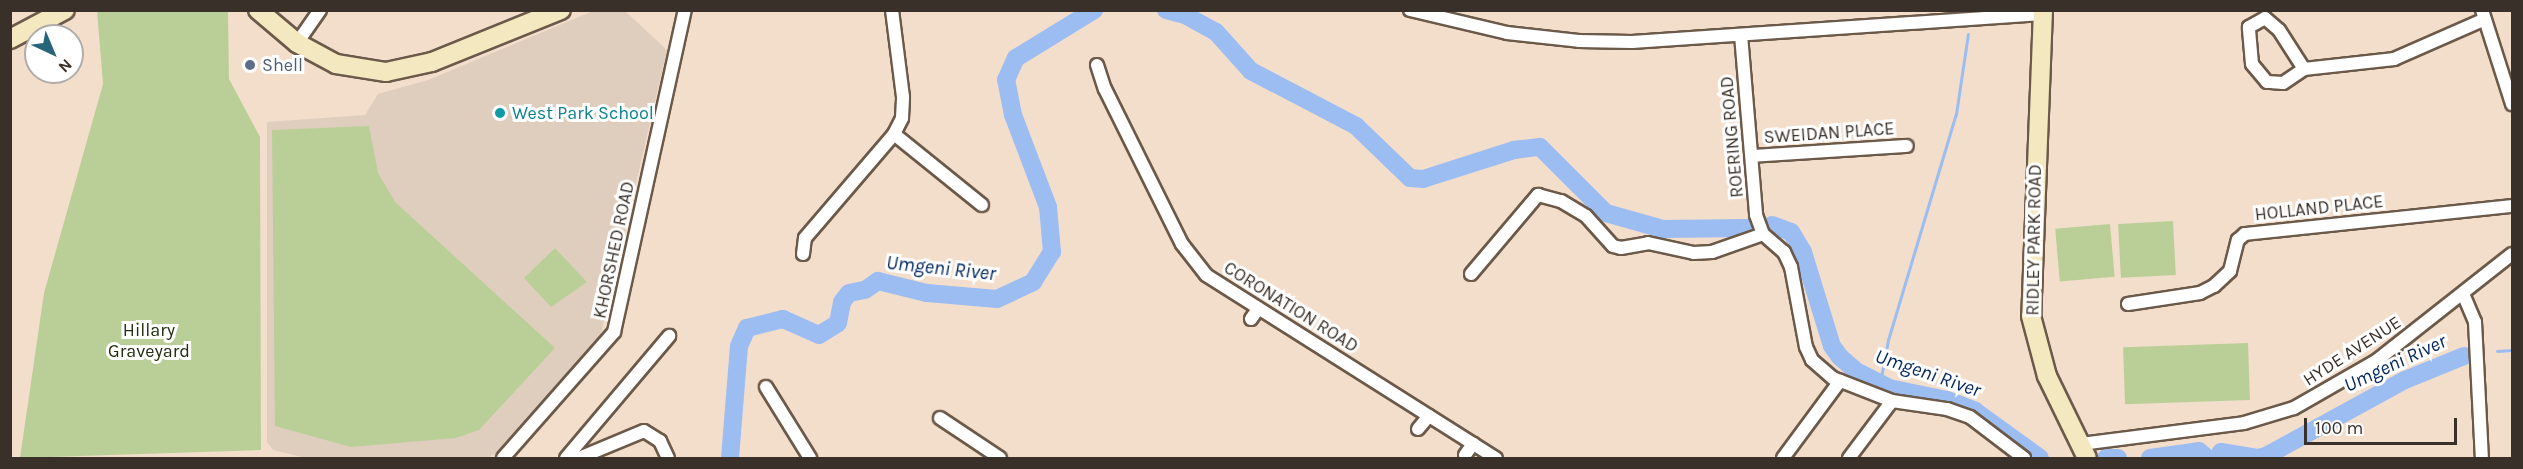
<!DOCTYPE html>
<style>
body{margin:0}
#map{position:relative;width:2523px;height:469px;overflow:hidden;background:#f3decc;font-family:Karla,sans-serif}
div>[style]{position:absolute}
[style*='--x']{left:calc(var(--x)*1px);top:calc(var(--y)*1px);width:calc(var(--w)*1px);rotate:calc(var(--a)*1deg)}
.education>*{inset:0;background:#dfcebe}
.green>*{inset:0;background:#bacf98;transform-origin:0 0}
.stream>*{height:3px;margin:-1.5px;padding:0 1.5px;transform-origin:1.5px;border-radius:1.5px;background:#9cbdf2}
.river>*{height:18px;margin:-9px;padding:0 9px;transform-origin:9px;border-radius:9px;background:#9cbdf2}
.roads{filter:drop-shadow(2px 0 #6b5949) drop-shadow(-2px 0 #6b5949) drop-shadow(0 2px #6b5949) drop-shadow(0 -2px #6b5949)}
.street>*{height:12px;margin:-6px;padding:0 6px;transform-origin:6px;border-radius:6px;background:#fff}
.secondary>*{height:18px;margin:-9px;padding:0 9px;transform-origin:9px;border-radius:9px;background:#f4e8c0}
.dots>*{width:16px;height:16px;translate:-50% -50%;box-sizing:border-box;border:3px solid #fff;border-radius:50%}
span{translate:-50% -50%;white-space:nowrap;text-align:center;line-height:1.15;-webkit-text-stroke:6px #fff;paint-order:stroke}
.service-label{font-size:18px;color:#4e5e75}
.left{translate:0 -50%;text-align:left}
.culture-label{font-size:18px;color:#0d838f}
.street-label{font-size:18px;color:#383029}
.park-label{font-size:18px;color:#232e0e}
.water-label{font-size:20px;color:#032860;font-style:italic}
.frame{position:absolute;inset:0;border:12px solid #383029;pointer-events:none}
.north{position:absolute;left:24px;top:24px;width:60px;height:60px;box-sizing:border-box;background:#fff;border:2px solid #afaca9;border-radius:50%;rotate:136deg;font-size:16px;font-weight:700;line-height:24px;text-align:center;color:#383029}
.north::after{content:'';display:block;margin:auto;width:21px;height:27px;background:#256479;clip-path:polygon(50% 0,100% 100%,50% 72%,0 100%)}
.scale{position:absolute;left:2304px;top:418px;width:153px;height:27px;box-sizing:border-box;border:3px solid #383029;border-top:0;padding-left:8px;font-size:18px;line-height:21px;white-space:nowrap;color:#383029;-webkit-text-stroke:4px #fff;paint-order:stroke}
</style>
<div id="map">
<div class="education">
<div style="clip-path:polygon(593px 11px,625px 11px,667px 50px,601px 334px,504px 447px,488px 458px,306px 458px,273px 450px,267px 442px,267px 122px,365px 115px,378px 94px,428px 80px)"></div>
</div>
<div class="green">
<div style="clip-path:polygon(97px 11px,228px 11px,229px 79px,260px 137px,261px 450px,20px 458px,44px 293px,103px 84px)"></div>
<div style="clip-path:polygon(369px 126px,378px 173px,395px 202px,555px 348px,479px 430px,456px 438px,351px 447px,275px 426px,272px 130px)"></div>
<div style="left:2173px;top:221px;width:54px;height:55px;rotate:87deg"></div>
<div style="left:2110px;top:224px;width:53px;height:55px;rotate:85deg"></div>
<div style="clip-path:polygon(555px 248px,587px 282px,551px 307px,524px 278px)"></div>
<div style="left:2248px;top:343px;width:57px;height:125px;rotate:88deg"></div>
</div>
<div class="stream">
<div style="--x:2497;--y:351;--w:15;--a:-4"></div>
<div style="--x:1880;--y:383;--w:44;--a:-79.5"></div>
<div style="--x:1888;--y:340;--w:236;--a:-73.3"></div>
<div style="--x:1956;--y:114;--w:81;--a:-81.5"></div>
</div>
<div class="river">
<div style="--x:1166;--y:10;--w:20;--a:15"></div>
<div style="--x:1185;--y:15;--w:35;--a:29"></div>
<div style="--x:1216;--y:32;--w:52;--a:48.1"></div>
<div style="--x:1251;--y:71;--w:119;--a:27.6"></div>
<div style="--x:1356;--y:126;--w:75;--a:43.9"></div>
<div style="--x:1410;--y:178;--w:13;--a:4"></div>
<div style="--x:1423;--y:179;--w:96;--a:-17.7"></div>
<div style="--x:1514;--y:150;--w:26;--a:-7"></div>
<div style="--x:1540;--y:147;--w:93;--a:45"></div>
<div style="--x:1606;--y:213;--w:59;--a:15.7"></div>
<div style="--x:1663;--y:229;--w:84;--a:-0.7"></div>
<div style="--x:1772;--y:225;--w:20;--a:20"></div>
<div style="--x:1791;--y:232;--w:23;--a:59"></div>
<div style="--x:1803;--y:252;--w:98;--a:72.9"></div>
<div style="--x:1832;--y:346;--w:14;--a:54"></div>
<div style="--x:1840;--y:357;--w:21;--a:41"></div>
<div style="--x:1856;--y:371;--w:37;--a:27"></div>
<div style="--x:1889;--y:388;--w:59;--a:11.7"></div>
<div style="--x:1947;--y:400;--w:30;--a:21"></div>
<div style="--x:1975;--y:411;--w:80;--a:35.9"></div>
<div style="--x:730;--y:458;--w:112;--a:-85.4"></div>
<div style="--x:739;--y:346;--w:20;--a:-66"></div>
<div style="--x:747;--y:328;--w:37;--a:-14"></div>
<div style="--x:783;--y:319;--w:39;--a:24"></div>
<div style="--x:819;--y:335;--w:22;--a:-32"></div>
<div style="--x:838;--y:323;--w:21;--a:-79"></div>
<div style="--x:842;--y:302;--w:11;--a:-52"></div>
<div style="--x:849;--y:293;--w:16;--a:-11"></div>
<div style="--x:865;--y:290;--w:16;--a:-35"></div>
<div style="--x:878;--y:281;--w:50;--a:13.8"></div>
<div style="--x:927;--y:293;--w:70;--a:4.9"></div>
<div style="--x:997;--y:299;--w:40;--a:-25"></div>
<div style="--x:1033;--y:282;--w:36;--a:-58"></div>
<div style="--x:1052;--y:252;--w:45;--a:-95.1"></div>
<div style="--x:1048;--y:207;--w:98;--a:-110.8"></div>
<div style="--x:1013;--y:115;--w:36;--a:-101"></div>
<div style="--x:1006;--y:80;--w:24;--a:-66"></div>
<div style="--x:1016;--y:58;--w:92;--a:-31.6"></div>
<div style="--x:2106;--y:458;--w:12;--a:0"></div>
<div style="--x:2150;--y:458;--w:49;--a:-8.1"></div>
<div style="--x:2199;--y:451;--w:11;--a:41"></div>
<div style="--x:2217;--y:458;--w:7;--a:-56"></div>
<div style="--x:2221;--y:452;--w:37;--a:9"></div>
<div style="--x:2258;--y:458;--w:8;--a:-14"></div>
<div style="--x:2266;--y:456;--w:158;--a:-28.7"></div>
<div style="--x:2405;--y:380;--w:64;--a:-22.1"></div>
</div>
<div class="roads">
<div class="street">
<div style="--x:1410;--y:10;--w:100;--a:13.3"></div>
<div style="--x:1507;--y:33;--w:72;--a:6.3"></div>
<div style="--x:1579;--y:41;--w:53;--a:1.1"></div>
<div style="--x:1632;--y:42;--w:411;--a:-3.9"></div>
<div style="--x:2482;--y:10;--w:99;--a:72.3"></div>
<div style="--x:2265;--y:18;--w:18;--a:41"></div>
<div style="--x:2279;--y:30;--w:46;--a:57.3"></div>
<div style="--x:2304;--y:69;--w:25;--a:146"></div>
<div style="--x:2283;--y:83;--w:16;--a:-176"></div>
<div style="--x:2267;--y:82;--w:23;--a:-130"></div>
<div style="--x:2252;--y:64;--w:37;--a:-95"></div>
<div style="--x:2249;--y:27;--w:18;--a:-29"></div>
<div style="--x:1741;--y:35;--w:181;--a:85.2"></div>
<div style="--x:1756;--y:215;--w:20;--a:70"></div>
<div style="--x:1763;--y:234;--w:28;--a:41"></div>
<div style="--x:1784;--y:252;--w:17;--a:65"></div>
<div style="--x:1791;--y:267;--w:81;--a:79.4"></div>
<div style="--x:1806;--y:347;--w:14;--a:65"></div>
<div style="--x:1812;--y:360;--w:28;--a:41"></div>
<div style="--x:1833;--y:378;--w:63;--a:21.3"></div>
<div style="--x:1892;--y:401;--w:56;--a:8.3"></div>
<div style="--x:1947;--y:409;--w:24;--a:19"></div>
<div style="--x:1970;--y:417;--w:68;--a:37.2"></div>
<div style="--x:297;--y:43;--w:40;--a:-55.1"></div>
<div style="--x:1097;--y:65;--w:25;--a:72"></div>
<div style="--x:1105;--y:89;--w:173;--a:63.6"></div>
<div style="--x:1182;--y:244;--w:39;--a:52"></div>
<div style="--x:1206;--y:275;--w:343;--a:32.3"></div>
<div style="--x:2304;--y:69;--w:91;--a:-6.3"></div>
<div style="--x:2394;--y:59;--w:99;--a:-23.7"></div>
<div style="--x:894;--y:134;--w:113;--a:38.9"></div>
<div style="--x:1752;--y:156;--w:155;--a:-3.7"></div>
<div style="--x:803;--y:254;--w:16;--a:-83"></div>
<div style="--x:805;--y:238;--w:137;--a:-49.4"></div>
<div style="--x:894;--y:134;--w:18;--a:-63"></div>
<div style="--x:902;--y:118;--w:21;--a:-87"></div>
<div style="--x:903;--y:97;--w:88;--a:-97.2"></div>
<div style="--x:1471;--y:274;--w:104;--a:-49.7"></div>
<div style="--x:1538;--y:195;--w:24;--a:15"></div>
<div style="--x:1561;--y:201;--w:29;--a:31"></div>
<div style="--x:1586;--y:216;--w:40;--a:48"></div>
<div style="--x:1613;--y:246;--w:8;--a:14"></div>
<div style="--x:1621;--y:248;--w:27;--a:-10"></div>
<div style="--x:1648;--y:243;--w:47;--a:12.3"></div>
<div style="--x:1694;--y:253;--w:18;--a:-3"></div>
<div style="--x:1712;--y:252;--w:54;--a:-19.4"></div>
<div style="--x:2464;--y:296;--w:28;--a:67"></div>
<div style="--x:2475;--y:322;--w:136;--a:87.1"></div>
<div style="--x:2128;--y:304;--w:73;--a:-8.7"></div>
<div style="--x:2200;--y:293;--w:16;--a:-27"></div>
<div style="--x:2214;--y:286;--w:22;--a:-43"></div>
<div style="--x:2230;--y:271;--w:32;--a:-76"></div>
<div style="--x:2238;--y:240;--w:9;--a:-41"></div>
<div style="--x:2245;--y:234;--w:268;--a:-6"></div>
<div style="--x:1251;--y:319;--w:12;--a:-55"></div>
<div style="--x:766;--y:387;--w:84;--a:58.2"></div>
<div style="--x:940;--y:418;--w:72;--a:33.7"></div>
<div style="--x:1418;--y:429;--w:17;--a:-50"></div>
<div style="--x:2081;--y:444;--w:164;--a:-7.3"></div>
<div style="--x:2244;--y:423;--w:52;--a:-16.7"></div>
<div style="--x:2294;--y:408;--w:95;--a:-29.8"></div>
<div style="--x:2376;--y:361;--w:173;--a:-38.2"></div>
<div style="--x:1465;--y:455;--w:14;--a:-54"></div>
<div style="--x:503;--y:458;--w:168;--a:-48.6"></div>
<div style="--x:614;--y:332;--w:330;--a:-77.6"></div>
<div style="--x:566;--y:458;--w:160;--a:-49.8"></div>
<div style="--x:579;--y:458;--w:70;--a:-22.6"></div>
<div style="--x:644;--y:431;--w:19;--a:32"></div>
<div style="--x:660;--y:441;--w:19;--a:65"></div>
<div style="--x:1783;--y:458;--w:96;--a:-53.5"></div>
<div style="--x:1849;--y:458;--w:71;--a:-53"></div>
</div>
<div class="secondary">
<div style="--x:258;--y:10;--w:51;--a:40.2"></div>
<div style="--x:297;--y:43;--w:44;--a:28.3"></div>
<div style="--x:336;--y:64;--w:51;--a:9.1"></div>
<div style="--x:386;--y:72;--w:47;--a:-12.3"></div>
<div style="--x:432;--y:62;--w:139;--a:-22"></div>
<div style="--x:2043;--y:10;--w:306;--a:92.2"></div>
<div style="--x:2031;--y:316;--w:62;--a:75.1"></div>
<div style="--x:2047;--y:376;--w:91;--a:64"></div>
<div style="--x:10;--y:39;--w:62;--a:-27.8"></div>
</div>
</div>
<div class="dots">
<div style="left:250px;top:65px;background:#5c6f8a"></div>
<div style="left:500px;top:113px;background:#0f9aa8"></div>
</div>
<div class="service-label">
<span class="left" style="left:262px;top:65px">Shell</span>
</div>
<div class="culture-label">
<span class="left" style="left:512px;top:113px">West Park School</span>
</div>
<div class="street-label">
<span style="left:1829px;top:133px;rotate:-4deg">SWEIDAN PLACE</span>
<span style="left:1732px;top:137px;rotate:-95deg">ROERING ROAD</span>
<span style="left:2319px;top:208px;rotate:-6deg">HOLLAND PLACE</span>
<span style="left:2034px;top:240px;rotate:-89deg">RIDLEY PARK ROAD</span>
<span style="left:614px;top:250px;rotate:-78deg">KHORSHED ROAD</span>
<span style="left:1291px;top:307px;rotate:32deg">CORONATION ROAD</span>
<span style="left:2352px;top:351px;rotate:-33deg">HYDE AVENUE</span>
</div>
<div class="park-label">
<span style="left:149px;top:341px">Hillary<br>Graveyard</span>
</div>
<div class="water-label">
<span style="left:941px;top:268px;rotate:6deg">Umgeni River</span>
<span style="left:2395px;top:363px;rotate:-25deg">Umgeni River</span>
<span style="left:1928px;top:373px;rotate:19deg">Umgeni River</span>
</div>
<div class="frame"></div>
<div class="north">N</div>
<div class="scale">100 m</div>
</div>
